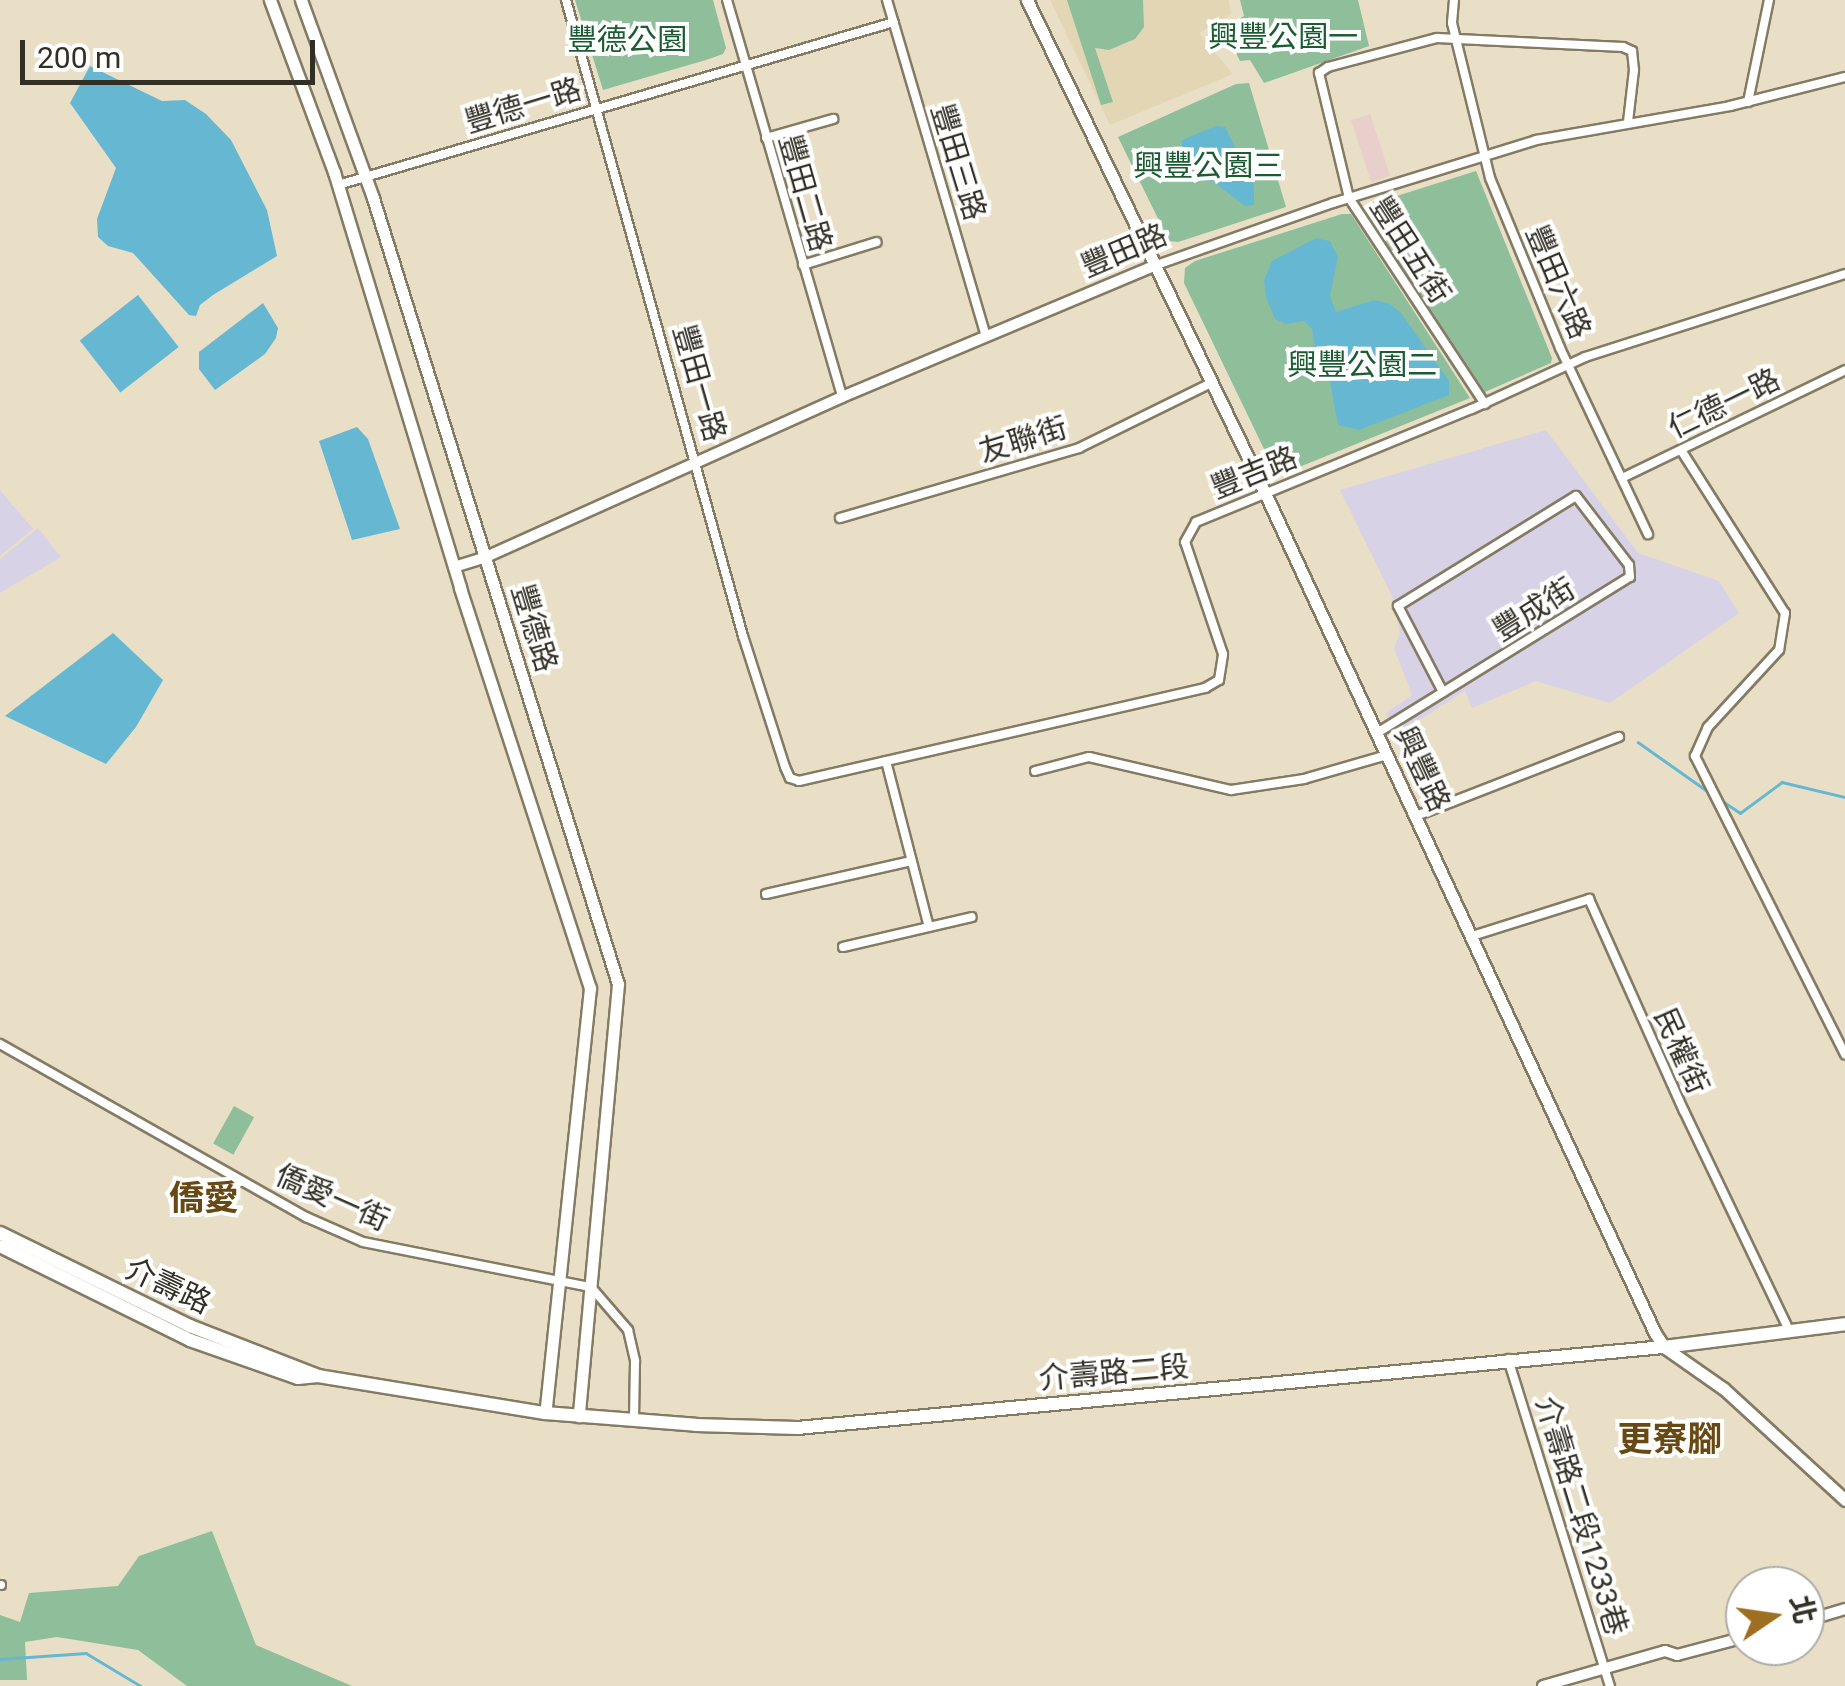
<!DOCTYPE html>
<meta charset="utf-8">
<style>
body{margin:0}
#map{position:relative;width:1845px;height:1686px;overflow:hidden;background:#e9dfc6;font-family:Roboto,"Noto Sans TC",sans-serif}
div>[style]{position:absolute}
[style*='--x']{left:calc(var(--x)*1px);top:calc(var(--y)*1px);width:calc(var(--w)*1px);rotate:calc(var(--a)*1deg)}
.commercial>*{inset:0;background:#e9cfcb;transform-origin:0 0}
.industrial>*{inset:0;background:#d8d2e7}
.built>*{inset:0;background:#e2d6b5}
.green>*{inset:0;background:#8ebe9a;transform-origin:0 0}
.water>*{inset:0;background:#66b8d2;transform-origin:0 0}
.stream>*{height:2.5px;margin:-1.25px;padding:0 1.25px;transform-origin:1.25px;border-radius:1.25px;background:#66b8d2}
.roads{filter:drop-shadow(2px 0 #847b64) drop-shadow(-2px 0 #847b64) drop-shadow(0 2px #847b64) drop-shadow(0 -2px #847b64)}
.minor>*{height:8px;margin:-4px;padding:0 4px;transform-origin:4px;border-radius:4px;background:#fff}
.tertiary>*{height:10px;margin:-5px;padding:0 5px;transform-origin:5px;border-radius:5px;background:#fff}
.secondary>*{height:11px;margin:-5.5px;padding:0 5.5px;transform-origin:5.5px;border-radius:5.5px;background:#fff}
.primary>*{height:12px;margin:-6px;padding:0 6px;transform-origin:6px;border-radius:6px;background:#fff}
span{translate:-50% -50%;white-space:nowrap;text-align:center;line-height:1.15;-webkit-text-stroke:8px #fff;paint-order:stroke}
.park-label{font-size:30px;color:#1b5c33}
.street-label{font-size:30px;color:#322f25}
.quarter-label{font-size:35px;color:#694913;font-weight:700}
.north{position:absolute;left:1725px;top:1566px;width:100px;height:100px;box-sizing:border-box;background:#fff;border:2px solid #adaca8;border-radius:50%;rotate:77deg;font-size:28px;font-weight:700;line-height:40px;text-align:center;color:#322f25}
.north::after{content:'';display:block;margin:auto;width:35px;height:45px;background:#9e6f21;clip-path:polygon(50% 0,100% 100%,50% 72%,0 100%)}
.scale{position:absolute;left:20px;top:40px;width:295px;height:45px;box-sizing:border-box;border:5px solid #322f25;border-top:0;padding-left:12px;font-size:30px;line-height:35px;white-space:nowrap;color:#322f25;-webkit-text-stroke:8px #fff;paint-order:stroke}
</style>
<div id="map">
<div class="commercial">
<div style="left:1370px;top:114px;width:65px;height:20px;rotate:72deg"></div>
</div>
<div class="industrial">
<div style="clip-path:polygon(1546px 430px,1638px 553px,1719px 581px,1739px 613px,1610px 703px,1536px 681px,1472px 708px,1465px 691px,1397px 734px,1386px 713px,1412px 695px,1394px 648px,1400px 633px,1392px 596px,1340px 490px)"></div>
<div style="clip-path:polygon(0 490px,33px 529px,0 556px)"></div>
<div style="clip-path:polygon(38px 528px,61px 557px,0 593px,0 559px)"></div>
</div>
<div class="built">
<div style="clip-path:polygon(1050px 0,1229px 0,1231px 14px,1199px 33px,1233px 74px,1110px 125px)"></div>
</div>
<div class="green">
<div style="clip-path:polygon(575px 0,713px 0,726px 48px,723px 54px,706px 60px,603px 90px)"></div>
<div style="clip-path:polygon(1067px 0,1143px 0,1144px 27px,1135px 39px,1109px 50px,1095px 48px,1113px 102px,1101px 105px)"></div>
<div style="clip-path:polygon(1240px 0,1358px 0,1369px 46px,1264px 83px,1250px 60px,1240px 61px,1224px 28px,1244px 16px)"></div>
<div style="clip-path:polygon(1249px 83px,1286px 207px,1178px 242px,1169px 241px,1118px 137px,1236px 84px)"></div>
<div style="clip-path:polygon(1476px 171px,1552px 358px,1551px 363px,1485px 392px,1368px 214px,1370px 207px,1384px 200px)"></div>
<div style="clip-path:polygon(1342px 214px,1351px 214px,1470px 398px,1277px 476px,1184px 283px,1185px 268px,1195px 261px)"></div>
<div style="left:234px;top:1106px;width:23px;height:43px;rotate:29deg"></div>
<div style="clip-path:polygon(212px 1531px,256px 1645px,352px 1686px,187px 1686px,138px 1650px,57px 1637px,25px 1642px,27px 1680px,0 1680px,0 1615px,20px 1622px,29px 1593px,118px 1586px,139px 1556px)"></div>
</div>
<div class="water">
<div style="clip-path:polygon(90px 66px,162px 101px,185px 100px,206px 114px,231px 140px,267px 210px,277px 256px,213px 295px,200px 305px,196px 316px,189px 315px,133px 253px,108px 246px,98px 237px,97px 219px,116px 168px,70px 103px)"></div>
<div style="clip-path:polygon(1216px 126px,1225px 127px,1254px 186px,1254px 205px,1245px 206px,1180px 156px,1182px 140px)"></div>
<div style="clip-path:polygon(1316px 238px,1330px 241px,1338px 257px,1330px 296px,1336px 312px,1374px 300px,1390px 304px,1401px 313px,1449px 381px,1449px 395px,1359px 430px,1338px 425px,1330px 382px,1316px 354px,1312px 329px,1304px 321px,1286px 324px,1275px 319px,1266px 297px,1264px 280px,1272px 261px)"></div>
<div style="left:138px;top:295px;width:66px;height:74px;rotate:52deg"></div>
<div style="clip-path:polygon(263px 303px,278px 328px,276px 338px,265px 354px,215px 390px,199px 369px,199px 352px)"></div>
<div style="clip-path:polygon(357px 427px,368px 439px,400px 529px,352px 540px,319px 441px)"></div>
<div style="clip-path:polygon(113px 633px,163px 680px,136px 727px,106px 764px,5px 716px)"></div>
</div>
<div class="stream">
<div style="--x:1638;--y:742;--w:88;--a:35.3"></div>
<div style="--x:1721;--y:800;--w:23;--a:34"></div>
<div style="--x:1740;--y:813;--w:52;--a:-36.4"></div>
<div style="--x:1782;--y:782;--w:65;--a:13.4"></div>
<div style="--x:0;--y:1659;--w:86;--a:-4"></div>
<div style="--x:86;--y:1653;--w:64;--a:31"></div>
</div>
<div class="roads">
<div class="minor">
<div style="--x:566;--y:0;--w:660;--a:74.45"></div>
<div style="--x:743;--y:636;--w:138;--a:72.2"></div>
<div style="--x:785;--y:767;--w:12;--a:66"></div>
<div style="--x:790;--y:778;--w:9;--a:18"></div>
<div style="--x:799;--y:781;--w:417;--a:-12.9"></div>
<div style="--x:1205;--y:688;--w:16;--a:-30"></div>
<div style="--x:1219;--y:680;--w:26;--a:-81"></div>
<div style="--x:1223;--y:654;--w:118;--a:-108.7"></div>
<div style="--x:1185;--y:542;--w:23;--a:-61"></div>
<div style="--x:1196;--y:522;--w:298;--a:-22.3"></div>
<div style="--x:1472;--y:409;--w:124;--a:-24.7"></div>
<div style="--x:1585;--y:357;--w:273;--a:-17.7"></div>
<div style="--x:727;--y:0;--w:413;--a:73.8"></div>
<div style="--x:887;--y:0;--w:350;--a:73.6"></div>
<div style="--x:1454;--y:0;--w:23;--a:95"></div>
<div style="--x:1452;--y:23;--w:160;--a:76.2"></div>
<div style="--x:1490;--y:178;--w:184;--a:67.6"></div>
<div style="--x:1560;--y:348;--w:206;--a:64.7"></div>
<div style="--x:1748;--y:102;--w:104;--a:-78.4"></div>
<div style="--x:766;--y:138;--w:70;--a:-15.8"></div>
<div style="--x:338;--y:185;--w:579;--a:-16.34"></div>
<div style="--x:803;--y:265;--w:77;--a:-17.3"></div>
<div style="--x:1154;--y:266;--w:190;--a:-19.4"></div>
<div style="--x:1333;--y:203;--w:213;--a:-17.2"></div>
<div style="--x:1536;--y:140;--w:197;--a:-9.9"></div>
<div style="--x:1730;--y:106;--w:119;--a:-14.2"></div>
<div style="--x:1485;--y:404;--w:247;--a:-123.4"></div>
<div style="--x:1349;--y:198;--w:129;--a:-103.5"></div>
<div style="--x:1319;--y:73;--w:11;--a:-34"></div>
<div style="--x:1328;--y:67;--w:113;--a:-14.9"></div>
<div style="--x:1437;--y:38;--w:186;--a:2.8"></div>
<div style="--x:1623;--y:47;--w:10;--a:24"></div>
<div style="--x:1632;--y:51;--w:19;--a:84"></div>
<div style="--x:1634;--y:70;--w:52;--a:96.6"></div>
<div style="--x:1681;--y:450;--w:193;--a:57.5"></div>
<div style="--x:1785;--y:613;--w:37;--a:99"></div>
<div style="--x:1779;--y:650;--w:105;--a:132.7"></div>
<div style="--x:1708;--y:727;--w:32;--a:114"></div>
<div style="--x:1695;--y:756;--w:334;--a:63.3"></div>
<div style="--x:1622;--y:478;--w:248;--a:-25.8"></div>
<div style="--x:840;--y:518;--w:249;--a:-16.3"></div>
<div style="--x:1079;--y:448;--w:147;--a:-26.2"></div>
<div style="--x:1377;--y:733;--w:297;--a:-31.7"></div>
<div style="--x:1630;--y:577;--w:12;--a:-95"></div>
<div style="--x:1629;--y:565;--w:87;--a:-127.5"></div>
<div style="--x:1576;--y:496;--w:209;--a:148.3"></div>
<div style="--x:1398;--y:606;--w:97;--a:62.4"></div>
<div style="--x:886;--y:761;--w:171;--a:75.5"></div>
<div style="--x:1035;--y:771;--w:56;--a:-14.5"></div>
<div style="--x:1089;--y:757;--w:146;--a:13.1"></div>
<div style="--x:1231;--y:790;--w:74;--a:-8.6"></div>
<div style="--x:1304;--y:779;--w:86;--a:-16.1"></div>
<div style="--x:1416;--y:816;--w:218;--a:-21.3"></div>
<div style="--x:766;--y:894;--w:149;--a:-12.8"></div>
<div style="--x:1472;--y:936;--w:123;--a:-17.5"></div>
<div style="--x:1589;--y:899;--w:232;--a:65.9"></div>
<div style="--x:1684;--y:1111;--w:243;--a:64.4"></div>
<div style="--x:843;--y:947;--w:132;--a:-13.1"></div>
<div style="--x:0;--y:1044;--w:352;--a:29.5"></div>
<div style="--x:306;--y:1217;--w:62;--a:23.7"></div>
<div style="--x:363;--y:1242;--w:232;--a:11.2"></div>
<div style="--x:591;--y:1287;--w:57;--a:49.3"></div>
<div style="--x:628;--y:1330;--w:32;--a:77"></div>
<div style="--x:635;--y:1361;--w:59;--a:91"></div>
<div style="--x:1508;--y:1359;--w:343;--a:72.7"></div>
<div style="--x:0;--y:1585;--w:1;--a:0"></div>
</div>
<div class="tertiary">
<div style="--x:454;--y:567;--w:34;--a:-17"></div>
<div style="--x:486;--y:557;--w:390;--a:-24.2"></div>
<div style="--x:842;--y:397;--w:338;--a:-22.8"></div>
<div style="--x:1805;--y:1621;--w:42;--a:-16.7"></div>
<div style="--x:1543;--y:1686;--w:127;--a:-16"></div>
<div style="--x:1665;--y:1651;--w:13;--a:18"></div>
<div style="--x:1677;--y:1655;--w:70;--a:-14.8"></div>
</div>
<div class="secondary">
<div style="--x:270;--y:0;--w:184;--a:69.6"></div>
<div style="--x:334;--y:172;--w:435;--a:73.1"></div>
<div style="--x:460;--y:588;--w:421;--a:72"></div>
<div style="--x:590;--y:988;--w:427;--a:96"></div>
<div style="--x:301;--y:0;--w:211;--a:70"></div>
<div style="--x:373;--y:198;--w:823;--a:72.69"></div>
<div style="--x:618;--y:984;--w:434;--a:95.2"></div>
<div style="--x:1027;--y:0;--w:547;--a:64.23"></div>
<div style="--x:1265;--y:493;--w:926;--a:65.1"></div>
<div style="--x:1655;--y:1333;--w:17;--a:57"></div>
<div style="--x:1664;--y:1347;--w:73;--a:35"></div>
<div style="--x:1724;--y:1389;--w:164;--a:42.5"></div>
</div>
<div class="primary">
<div style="--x:0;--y:1233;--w:212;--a:26.1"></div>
<div style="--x:190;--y:1326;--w:137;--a:21.3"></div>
<div style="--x:318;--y:1376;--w:230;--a:9.3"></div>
<div style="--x:545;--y:1413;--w:151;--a:4.5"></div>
<div style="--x:696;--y:1425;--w:101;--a:1.7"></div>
<div style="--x:797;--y:1428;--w:871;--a:-5.34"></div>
<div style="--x:1664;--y:1347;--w:182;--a:-7.2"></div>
<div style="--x:0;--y:1246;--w:212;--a:26.3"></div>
<div style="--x:190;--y:1340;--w:114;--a:19.4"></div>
<div style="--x:298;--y:1378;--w:20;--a:-6"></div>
</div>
</div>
<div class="park-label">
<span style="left:1283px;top:37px">興豐公園一</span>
<span style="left:627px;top:40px">豐德公園</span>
<span style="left:1208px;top:166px">興豐公園三</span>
<span style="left:1362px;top:365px">興豐公園二</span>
</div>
<div class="street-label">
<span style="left:523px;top:106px;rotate:-17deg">豐德一路</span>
<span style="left:958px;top:162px;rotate:73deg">豐田三路</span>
<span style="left:805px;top:193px;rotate:74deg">豐田二路</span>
<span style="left:1410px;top:250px;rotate:57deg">豐田五街</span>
<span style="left:1124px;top:251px;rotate:-23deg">豐田路</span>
<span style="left:1558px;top:282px;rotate:67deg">豐田六路</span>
<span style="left:699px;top:383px;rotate:74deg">豐田一路</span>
<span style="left:1724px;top:404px;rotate:-26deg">仁德一路</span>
<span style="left:1023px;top:440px;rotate:-17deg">友聯街</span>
<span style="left:1254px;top:473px;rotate:-22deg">豐吉路</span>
<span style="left:1534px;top:610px;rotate:-32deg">豐成街</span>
<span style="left:534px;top:628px;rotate:73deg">豐德路</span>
<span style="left:1422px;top:769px;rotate:65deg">興豐路</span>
<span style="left:1681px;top:1051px;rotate:66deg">民權街</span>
<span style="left:332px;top:1198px;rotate:24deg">僑愛一街</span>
<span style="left:168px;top:1286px;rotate:25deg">介壽路</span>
<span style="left:1114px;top:1373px;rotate:-5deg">介壽路二段</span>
<span style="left:1581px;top:1516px;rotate:73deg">介壽路二段1233巷</span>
</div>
<div class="quarter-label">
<span style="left:204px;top:1199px">僑愛</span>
<span style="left:1670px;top:1440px">更寮腳</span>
</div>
<div class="north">北</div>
<div class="scale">200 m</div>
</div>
